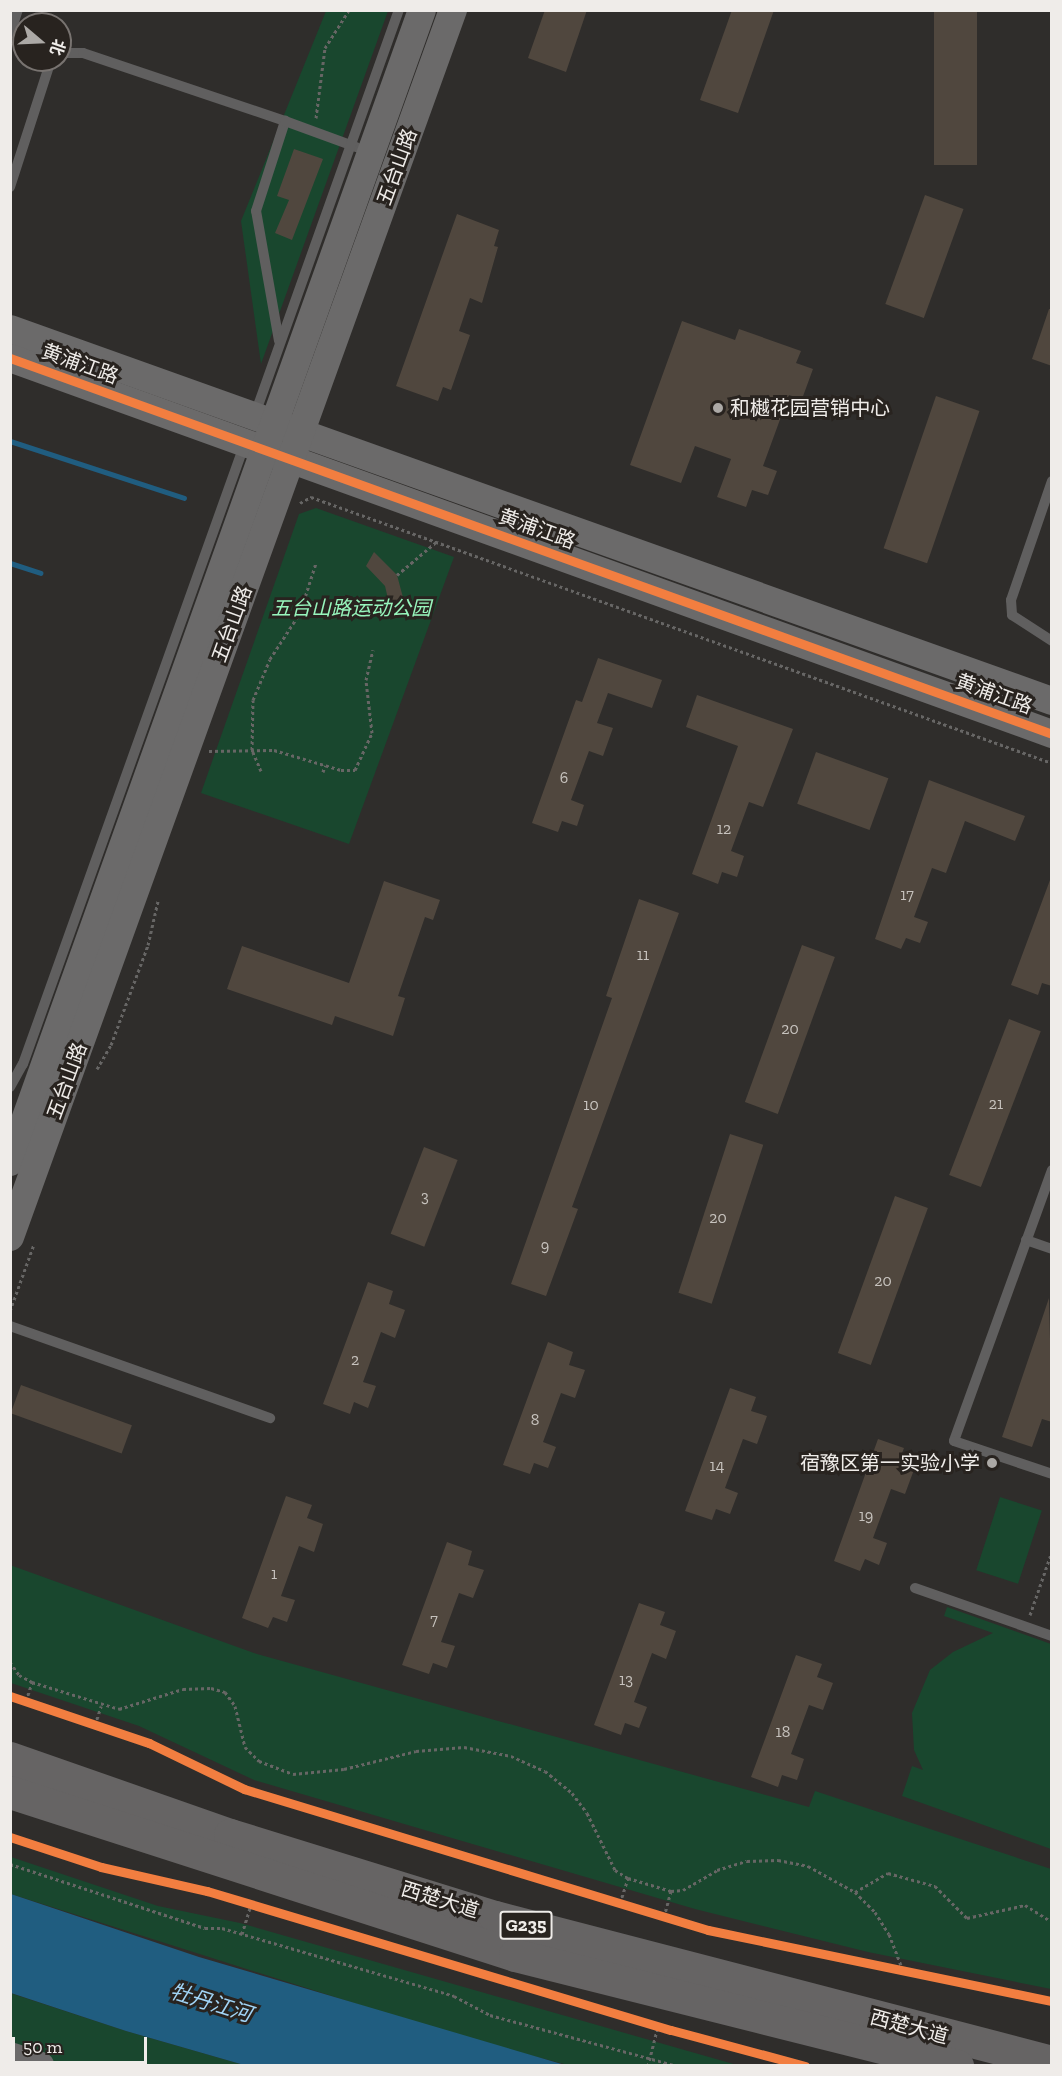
<!DOCTYPE html>
<meta charset="utf-8">
<style>
body{margin:0}
#map{position:relative;width:1062px;height:2076px;overflow:hidden;background:#2f2d2b;font-family:"Zilla Slab","Noto Sans SC",serif}
div>[style]{position:absolute}
[style*='--x']{left:calc(var(--x)*1px);top:calc(var(--y)*1px);width:calc(var(--w)*1px);rotate:calc(var(--a)*1deg)}
.green>*{inset:0;background:#19472e;transform-origin:0 0}
.water>*{inset:0;background:#205d80}
.stream>*{height:5px;margin:-2.5px;padding:0 2.5px;transform-origin:2.5px;border-radius:2.5px;background:#205d80}
.building>*{inset:0;background:#50473e;transform-origin:0 0}
.path>*{height:3px;margin-top:-1.5px;transform-origin:0;background:repeating-linear-gradient(90deg,#676665 0 3px,transparent 0 6px)}
.lane>*{height:10px;margin:-5px;padding:0 5px;transform-origin:5px;border-radius:5px;background:#605f5f}
.secondary>*{height:28px;margin:-14px;padding:0 14px;transform-origin:14px;border-radius:14px;background:#6b6a6a}
.highway>*{height:33px;margin:-16.5px;padding:0 16.5px;transform-origin:16.5px;border-radius:16.5px;background:#666464}
.cycleway>*{height:9px;margin:-4.5px;padding:0 4.5px;transform-origin:4.5px;border-radius:4.5px;background:#f27e40}
.dots>*{width:16px;height:16px;translate:-50% -50%;box-sizing:border-box;border:3px solid #28231f;border-radius:50%}
span{translate:-50% -50%;white-space:nowrap;text-align:center;line-height:1.15;-webkit-text-stroke:6px #28231f;paint-order:stroke}
.number-label{font-size:16px;color:#c7c3be}
.number-label span{-webkit-text-stroke-width:0}
.shield-label span{padding:2px 4px;background:#28231f;border:2px solid;border-radius:4px;-webkit-text-stroke-width:0}
.shield-label{font-size:18px;color:#efece9;font-weight:700}
.street-label{font-size:20px;color:#efece9}
.poi-label{font-size:20px;color:#efece9}
.left{translate:0 -50%;text-align:left}
.right{translate:-100% -50%;text-align:right}
.park-label{font-size:20px;color:#97f5bc;font-style:italic}
.water-label{font-size:21px;color:#a1d4f6;font-style:italic}
.frame{position:absolute;inset:0;border:12px solid #efece9;pointer-events:none}
.north{position:absolute;left:12px;top:12px;width:60px;height:60px;box-sizing:border-box;background:#28231f;border:2px solid #787370;border-radius:50%;rotate:109deg;font-size:16px;font-weight:700;line-height:24px;text-align:center;color:#efece9}
.north::after{content:'';display:block;margin:auto;width:21px;height:27px;background:#aca9a6;clip-path:polygon(50% 0,100% 100%,50% 72%,0 100%)}
.scale{position:absolute;left:12px;top:2037px;width:135px;height:27px;box-sizing:border-box;border:3px solid #efece9;border-top:0;padding-left:8px;font-size:18px;line-height:21px;white-space:nowrap;color:#efece9;-webkit-text-stroke:4px #28231f;paint-order:stroke}
</style>
<div id="map">
<div class="green">
<div style="clip-path:polygon(326px 11px,388px 11px,261px 364px,241px 221px)"></div>
<div style="clip-path:polygon(316px 508px,454px 557px,349px 844px,201px 793px,299px 514px)"></div>
<div style="left:1000px;top:1497px;width:44px;height:77px;rotate:18deg"></div>
<div style="clip-path:polygon(10px 1565px,257px 1654px,809px 1807px,815px 1791px,1051px 1869px,1051px 1989px,868px 1952px,695px 1909px,254px 1780px,139px 1726px,11px 1683px)"></div>
<div style="clip-path:polygon(947px 1607px,1051px 1644px,1051px 1849px,902px 1796px,912px 1766px,923px 1770px,914px 1750px,912px 1713px,930px 1670px,953px 1652px,993px 1633px,944px 1616px)"></div>
<div style="clip-path:polygon(11px 1857px,158px 1906px,240px 1923px,737px 2065px,568px 2065px,467px 2039px,11px 1894px)"></div>
<div style="clip-path:polygon(10px 1993px,126px 2031px,244px 2065px,11px 2065px)"></div>
</div>
<div class="water">
<div style="clip-path:polygon(11px 1894px,199px 1957px,565px 2065px,244px 2065px,126px 2031px,11px 1993px)"></div>
</div>
<div class="stream">
<div style="--x:10;--y:441;--w:183;--a:18.1"></div>
<div style="--x:10;--y:563;--w:32;--a:18"></div>
</div>
<div class="building">
<div style="clip-path:polygon(545px 10px,587px 10px,566px 72px,528px 58px)"></div>
<div style="clip-path:polygon(732px 10px,774px 10px,738px 113px,700px 100px)"></div>
<div style="left:934px;top:10px;width:43px;height:155px"></div>
<div style="clip-path:polygon(294px 149px,323px 159px,292px 240px,275px 233px,289px 200px,277px 196px)"></div>
<div style="left:925px;top:195px;width:41px;height:116px;rotate:20deg"></div>
<div style="clip-path:polygon(457px 214px,499px 230px,494px 246px,498px 247px,482px 303px,470px 298px,459px 331px,470px 335px,451px 390px,443px 387px,438px 401px,396px 386px)"></div>
<div style="clip-path:polygon(1049px 309px,1052px 309px,1052px 366px,1032px 359px)"></div>
<div style="clip-path:polygon(682px 321px,735px 340px,739px 329px,801px 351px,796px 363px,813px 369px,802px 399px,789px 395px,763px 466px,777px 471px,768px 495px,752px 490px,746px 507px,717px 497px,731px 459px,695px 446px,681px 483px,630px 465px)"></div>
<div style="left:936px;top:396px;width:46px;height:161px;rotate:19deg"></div>
<div style="clip-path:polygon(374px 552px,397px 575px,405px 605px,389px 603px,385px 586px,366px 566px)"></div>
<div style="clip-path:polygon(598px 658px,662px 680px,652px 708px,608px 693px,597px 723px,613px 728px,603px 756px,589px 751px,571px 800px,584px 805px,577px 826px,562px 821px,558px 832px,532px 823px,576px 700px,582px 702px)"></div>
<div style="clip-path:polygon(697px 695px,793px 729px,763px 807px,749px 802px,731px 851px,744px 856px,737px 877px,722px 872px,718px 884px,692px 874px,738px 746px,686px 727px)"></div>
<div style="left:816px;top:752px;width:77px;height:55px;rotate:20deg"></div>
<div style="clip-path:polygon(929px 780px,1025px 816px,1015px 841px,965px 821px,946px 873px,932px 868px,914px 917px,928px 922px,920px 943px,906px 938px,901px 949px,875px 939px)"></div>
<div style="clip-path:polygon(1050px 880px,1052px 986px,1042px 983px,1038px 995px,1011px 985px)"></div>
<div style="clip-path:polygon(384px 881px,440px 900px,433px 920px,425px 917px,398px 996px,405px 998px,393px 1036px,335px 1016px,332px 1025px,227px 989px,242px 946px,349px 983px)"></div>
<div style="clip-path:polygon(639px 899px,679px 913px,572px 1207px,578px 1209px,546px 1296px,511px 1284px,612px 998px,606px 996px)"></div>
<div style="left:802px;top:945px;width:35px;height:167px;rotate:20deg"></div>
<div style="left:1009px;top:1019px;width:34px;height:167px;rotate:21deg"></div>
<div style="left:730px;top:1134px;width:35px;height:167px;rotate:18deg"></div>
<div style="left:424px;top:1147px;width:36px;height:93px;rotate:21deg"></div>
<div style="left:895px;top:1196px;width:35px;height:167px;rotate:20deg"></div>
<div style="clip-path:polygon(368px 1282px,393px 1291px,389px 1304px,405px 1310px,395px 1338px,381px 1332px,363px 1382px,376px 1386px,368px 1408px,354px 1402px,350px 1414px,323px 1404px)"></div>
<div style="clip-path:polygon(1049px 1298px,1052px 1422px,1042px 1419px,1032px 1447px,1002px 1437px)"></div>
<div style="clip-path:polygon(548px 1342px,573px 1352px,569px 1365px,585px 1370px,575px 1398px,561px 1393px,543px 1442px,556px 1447px,548px 1468px,534px 1463px,530px 1474px,503px 1465px)"></div>
<div style="left:21px;top:1385px;width:118px;height:30px;rotate:20deg"></div>
<div style="clip-path:polygon(730px 1388px,756px 1397px,751px 1411px,767px 1416px,757px 1444px,743px 1439px,725px 1488px,738px 1493px,730px 1514px,716px 1509px,712px 1520px,685px 1511px)"></div>
<div style="clip-path:polygon(878px 1439px,904px 1448px,899px 1461px,915px 1467px,905px 1494px,891px 1489px,873px 1538px,887px 1543px,879px 1565px,865px 1559px,860px 1571px,834px 1561px)"></div>
<div style="clip-path:polygon(286px 1496px,312px 1505px,307px 1518px,323px 1524px,314px 1552px,299px 1546px,281px 1596px,295px 1600px,287px 1622px,273px 1617px,268px 1628px,242px 1618px)"></div>
<div style="clip-path:polygon(447px 1542px,472px 1551px,468px 1565px,484px 1570px,473px 1598px,459px 1593px,441px 1642px,455px 1646px,447px 1668px,433px 1663px,429px 1674px,402px 1665px)"></div>
<div style="clip-path:polygon(639px 1603px,665px 1612px,660px 1625px,676px 1631px,666px 1659px,652px 1653px,634px 1702px,647px 1707px,639px 1728px,625px 1723px,621px 1735px,594px 1725px)"></div>
<div style="clip-path:polygon(796px 1655px,822px 1664px,817px 1677px,833px 1683px,823px 1710px,809px 1705px,791px 1754px,804px 1759px,797px 1780px,782px 1775px,778px 1787px,751px 1777px)"></div>
</div>
<div class="path">
<div style="--x:316;--y:118;--w:71;--a:-82.7"></div>
<div style="--x:325;--y:48;--w:45;--a:-57.7"></div>
<div style="--x:300;--y:503;--w:13;--a:-29"></div>
<div style="--x:311;--y:497;--w:787;--a:19.75"></div>
<div style="--x:397;--y:575;--w:51;--a:-40.2"></div>
<div style="--x:209;--y:751;--w:65;--a:-0.9"></div>
<div style="--x:274;--y:750;--w:70;--a:16.6"></div>
<div style="--x:341;--y:770;--w:14;--a:0"></div>
<div style="--x:355;--y:770;--w:41;--a:-65.3"></div>
<div style="--x:372;--y:733;--w:53;--a:-96.5"></div>
<div style="--x:366;--y:680;--w:31;--a:-77"></div>
<div style="--x:261;--y:771;--w:23;--a:-113"></div>
<div style="--x:252;--y:750;--w:50;--a:-88.9"></div>
<div style="--x:253;--y:700;--w:44;--a:-67.5"></div>
<div style="--x:270;--y:659;--w:55;--a:-56.9"></div>
<div style="--x:300;--y:613;--w:52;--a:-72.3"></div>
<div style="--x:323;--y:772;--w:7;--a:-74"></div>
<div style="--x:97;--y:1069;--w:28;--a:-60"></div>
<div style="--x:111;--y:1045;--w:107;--a:-69.7"></div>
<div style="--x:148;--y:945;--w:45;--a:-77.2"></div>
<div style="--x:10;--y:1311;--w:71;--a:-70.3"></div>
<div style="--x:1030;--y:1615;--w:68;--a:-71"></div>
<div style="--x:10;--y:1662;--w:16;--a:55"></div>
<div style="--x:19;--y:1675;--w:15;--a:28"></div>
<div style="--x:32;--y:1682;--w:91;--a:17.2"></div>
<div style="--x:119;--y:1709;--w:67;--a:-17.4"></div>
<div style="--x:183;--y:1689;--w:28;--a:-2"></div>
<div style="--x:211;--y:1688;--w:15;--a:16"></div>
<div style="--x:225;--y:1692;--w:17;--a:54"></div>
<div style="--x:235;--y:1706;--w:42;--a:76.3"></div>
<div style="--x:245;--y:1747;--w:20;--a:45"></div>
<div style="--x:259;--y:1761;--w:36;--a:21"></div>
<div style="--x:293;--y:1774;--w:51;--a:-5.6"></div>
<div style="--x:344;--y:1769;--w:74;--a:-14"></div>
<div style="--x:416;--y:1751;--w:48;--a:-4.8"></div>
<div style="--x:464;--y:1747;--w:48;--a:10.8"></div>
<div style="--x:511;--y:1756;--w:37;--a:24"></div>
<div style="--x:545;--y:1771;--w:35;--a:39"></div>
<div style="--x:572;--y:1793;--w:25;--a:53"></div>
<div style="--x:587;--y:1813;--w:64;--a:63.8"></div>
<div style="--x:615;--y:1870;--w:15;--a:32"></div>
<div style="--x:628;--y:1878;--w:45;--a:16.8"></div>
<div style="--x:671;--y:1891;--w:12;--a:-5"></div>
<div style="--x:683;--y:1890;--w:39;--a:-30"></div>
<div style="--x:717;--y:1870;--w:31;--a:-17"></div>
<div style="--x:747;--y:1861;--w:31;--a:-2"></div>
<div style="--x:778;--y:1860;--w:31;--a:11"></div>
<div style="--x:808;--y:1866;--w:54;--a:29"></div>
<div style="--x:855;--y:1892;--w:28;--a:45"></div>
<div style="--x:875;--y:1912;--w:26;--a:58"></div>
<div style="--x:889;--y:1934;--w:39;--a:69"></div>
<div style="--x:26;--y:1701;--w:20;--a:-72"></div>
<div style="--x:95;--y:1725;--w:20;--a:-72"></div>
<div style="--x:10;--y:1864;--w:205;--a:18.2"></div>
<div style="--x:205;--y:1928;--w:17;--a:0"></div>
<div style="--x:222;--y:1928;--w:242;--a:16.3"></div>
<div style="--x:454;--y:1996;--w:41;--a:27.8"></div>
<div style="--x:490;--y:2015;--w:195;--a:15.2"></div>
<div style="--x:855;--y:1892;--w:38;--a:-30"></div>
<div style="--x:888;--y:1873;--w:49;--a:15.5"></div>
<div style="--x:935;--y:1886;--w:45;--a:45"></div>
<div style="--x:967;--y:1918;--w:59;--a:-12.6"></div>
<div style="--x:1025;--y:1905;--w:32;--a:32"></div>
<div style="--x:620;--y:1903;--w:26;--a:-72"></div>
<div style="--x:664;--y:1917;--w:27;--a:-75"></div>
<div style="--x:242;--y:1934;--w:31;--a:-73"></div>
<div style="--x:648;--y:2066;--w:41;--a:-76"></div>
</div>
<div class="lane">
<div style="--x:10;--y:34;--w:25;--a:-72"></div>
<div style="--x:60;--y:53;--w:23;--a:0"></div>
<div style="--x:83;--y:53;--w:213;--a:18.6"></div>
<div style="--x:10;--y:187;--w:133;--a:-72.1"></div>
<div style="--x:279;--y:341;--w:132;--a:-100"></div>
<div style="--x:256;--y:211;--w:95;--a:-72.1"></div>
<div style="--x:285;--y:121;--w:76;--a:20.1"></div>
<div style="--x:255;--y:414;--w:429;--a:-70.4"></div>
<div style="--x:1052;--y:481;--w:126;--a:109"></div>
<div style="--x:1011;--y:600;--w:15;--a:86"></div>
<div style="--x:1012;--y:615;--w:48;--a:33"></div>
<div style="--x:10;--y:1087;--w:26;--a:-61"></div>
<div style="--x:23;--y:1064;--w:659;--a:-70.33"></div>
<div style="--x:1052;--y:1170;--w:288;--a:109.9"></div>
<div style="--x:954;--y:1441;--w:103;--a:18.6"></div>
<div style="--x:1026;--y:1240;--w:28;--a:19"></div>
<div style="--x:10;--y:1326;--w:276;--a:19.5"></div>
<div style="--x:915;--y:1588;--w:145;--a:19.3"></div>
</div>
<div class="secondary">
<div style="--x:10;--y:329;--w:1106;--a:19.65"></div>
<div style="--x:10;--y:358;--w:1108;--a:19.84"></div>
<div style="--x:10;--y:1162;--w:1223;--a:-70.32"></div>
<div style="--x:10;--y:1237;--w:1305;--a:-70.15"></div>
<div style="--x:10;--y:2056;--w:32;--a:18"></div>
</div>
<div class="highway">
<div style="--x:10;--y:1758;--w:233;--a:19.3"></div>
<div style="--x:230;--y:1835;--w:277;--a:17.2"></div>
<div style="--x:495;--y:1917;--w:576;--a:14.59"></div>
<div style="--x:10;--y:1792;--w:531;--a:17.89"></div>
<div style="--x:515;--y:1955;--w:456;--a:14.1"></div>
</div>
<div class="cycleway">
<div style="--x:10;--y:358;--w:1108;--a:19.84"></div>
<div style="--x:10;--y:1696;--w:147;--a:18.7"></div>
<div style="--x:149;--y:1743;--w:106;--a:25.8"></div>
<div style="--x:244;--y:1789;--w:485;--a:16.9"></div>
<div style="--x:708;--y:1930;--w:351;--a:11.7"></div>
<div style="--x:10;--y:1837;--w:96;--a:18.2"></div>
<div style="--x:101;--y:1867;--w:109;--a:12.8"></div>
<div style="--x:207;--y:1891;--w:484;--a:16.7"></div>
<div style="--x:671;--y:2030;--w:139;--a:15"></div>
</div>
<div class="dots">
<div style="left:718px;top:408px;background:#aca9a6"></div>
<div style="left:992px;top:1463px;background:#aca9a6"></div>
</div>
<div class="number-label">
<span style="left:564px;top:778px">6</span>
<span style="left:724px;top:829px">12</span>
<span style="left:907px;top:895px">17</span>
<span style="left:643px;top:955px">11</span>
<span style="left:790px;top:1029px">20</span>
<span style="left:996px;top:1104px">21</span>
<span style="left:591px;top:1105px">10</span>
<span style="left:425px;top:1197px">3</span>
<span style="left:718px;top:1218px">20</span>
<span style="left:545px;top:1246px">9</span>
<span style="left:883px;top:1281px">20</span>
<span style="left:355px;top:1360px">2</span>
<span style="left:535px;top:1420px">8</span>
<span style="left:717px;top:1466px">14</span>
<span style="left:866px;top:1516px">19</span>
<span style="left:274px;top:1574px">1</span>
<span style="left:434px;top:1620px">7</span>
<span style="left:626px;top:1680px">13</span>
<span style="left:783px;top:1732px">18</span>
</div>
<div class="shield-label">
<span style="left:526px;top:1925px">G235</span>
</div>
<div class="street-label">
<span style="left:397px;top:167px;rotate:-70deg">五台山路</span>
<span style="left:80px;top:364px;rotate:20deg">黄浦江路</span>
<span style="left:537px;top:529px;rotate:20deg">黄浦江路</span>
<span style="left:232px;top:624px;rotate:-70deg">五台山路</span>
<span style="left:994px;top:694px;rotate:20deg">黄浦江路</span>
<span style="left:67px;top:1081px;rotate:-70deg">五台山路</span>
<span style="left:440px;top:1900px;rotate:17deg">西楚大道</span>
<span style="left:909px;top:2027px;rotate:15deg">西楚大道</span>
</div>
<div class="poi-label">
<span class="left" style="left:730px;top:408px">和樾花园营销中心</span>
<span class="right" style="left:980px;top:1463px">宿豫区第一实验小学</span>
</div>
<div class="park-label">
<span style="left:351px;top:608px">五台山路运动公园</span>
</div>
<div class="water-label">
<span style="left:211px;top:2003px;rotate:17deg">牡丹江河</span>
</div>
<div class="frame"></div>
<div class="north">北</div>
<div class="scale">50 m</div>
</div>
